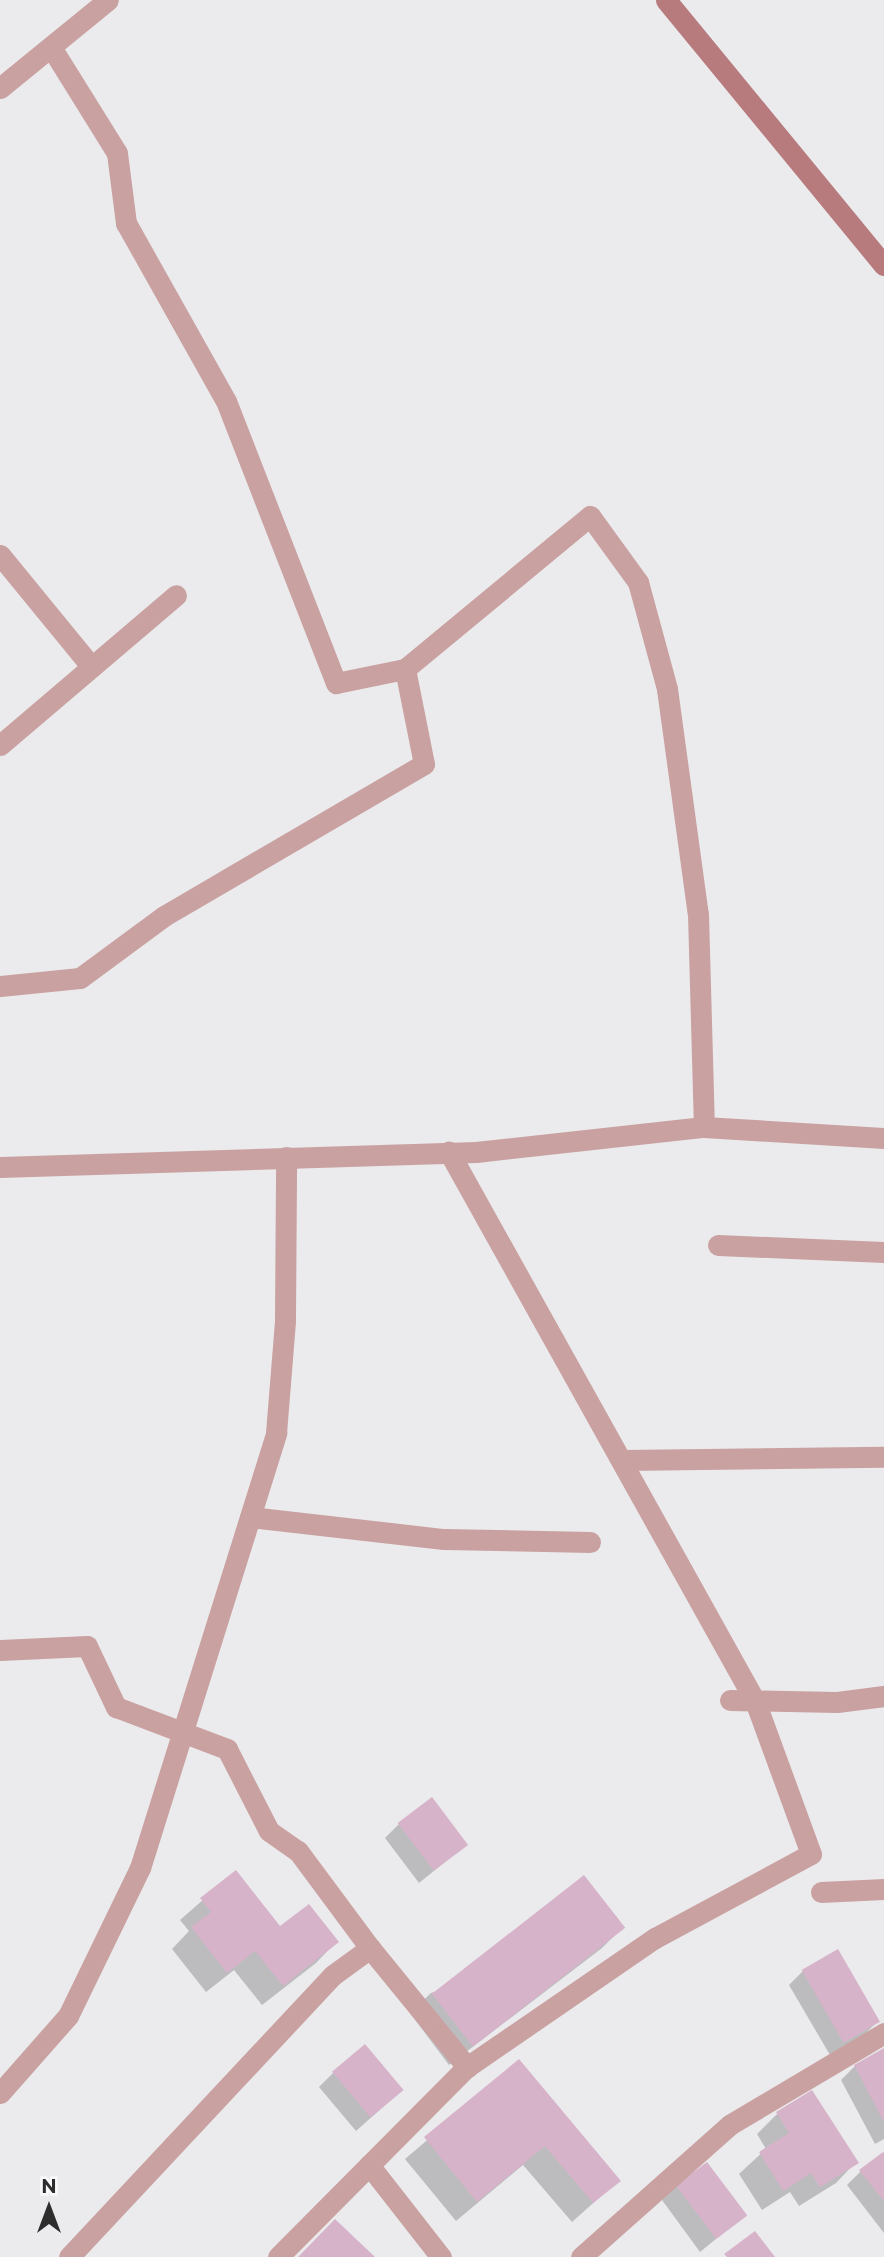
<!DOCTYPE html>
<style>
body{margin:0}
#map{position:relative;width:884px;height:2257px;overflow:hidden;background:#ebebee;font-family:Montserrat,sans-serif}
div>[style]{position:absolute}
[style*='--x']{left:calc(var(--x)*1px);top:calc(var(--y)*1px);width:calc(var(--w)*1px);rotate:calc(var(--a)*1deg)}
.shadow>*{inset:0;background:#0003}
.building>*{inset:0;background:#d7b3c9;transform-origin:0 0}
.street>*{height:21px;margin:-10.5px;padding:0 10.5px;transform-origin:10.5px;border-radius:10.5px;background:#caa1a1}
.secondary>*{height:21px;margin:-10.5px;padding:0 10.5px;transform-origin:10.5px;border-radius:10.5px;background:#b77b7d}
span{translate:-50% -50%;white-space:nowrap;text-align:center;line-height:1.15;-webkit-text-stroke:5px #f9f9fb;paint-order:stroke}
.north{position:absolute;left:14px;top:2173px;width:70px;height:70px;-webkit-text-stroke:5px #f9f9fb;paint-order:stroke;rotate:0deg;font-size:19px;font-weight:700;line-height:28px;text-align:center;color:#2d2d2e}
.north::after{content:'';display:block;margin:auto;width:24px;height:32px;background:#2d2d2e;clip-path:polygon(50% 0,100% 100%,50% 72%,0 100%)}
</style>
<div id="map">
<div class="shadow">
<div style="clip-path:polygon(399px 1824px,466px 1845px,419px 1883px,385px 1838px)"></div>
<div style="clip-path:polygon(235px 1872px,280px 1929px,336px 1942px,316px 1963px,262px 2005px,234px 1970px,206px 1992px,172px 1949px,189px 1931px,180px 1920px)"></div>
<div style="clip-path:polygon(622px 1928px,602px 1948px,449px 2065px,410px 2013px,431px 1993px)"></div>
<div style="clip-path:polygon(803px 1971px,877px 2022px,863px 2036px,830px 2055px,789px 1985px)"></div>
<div style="clip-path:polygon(884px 2053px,884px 2139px,875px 2144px,841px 2080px,855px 2066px)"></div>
<div style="clip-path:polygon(519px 2062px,618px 2181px,572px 2222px,523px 2165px,456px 2221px,405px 2159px)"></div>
<div style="clip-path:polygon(333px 2073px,402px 2090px,356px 2131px,319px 2087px)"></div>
<div style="clip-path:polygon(777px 2114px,856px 2162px,836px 2183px,799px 2206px,790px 2192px,762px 2210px,739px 2174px,766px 2149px,757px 2134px)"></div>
<div style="clip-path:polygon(884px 2156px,884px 2233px,847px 2185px,861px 2171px)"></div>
<div style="clip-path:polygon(676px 2186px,744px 2216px,700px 2252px,662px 2200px)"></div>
</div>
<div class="building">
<div style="left:432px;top:1797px;width:60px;height:43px;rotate:53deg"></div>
<div style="clip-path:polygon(236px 1870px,280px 1926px,309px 1904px,339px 1942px,283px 1986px,255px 1951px,227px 1973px,191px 1927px,211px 1912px,200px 1898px)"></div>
<div style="left:584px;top:1875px;width:67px;height:193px;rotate:52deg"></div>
<div style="left:838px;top:1949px;width:84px;height:42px;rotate:60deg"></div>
<div style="left:365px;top:2044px;width:60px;height:43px;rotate:50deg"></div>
<div style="clip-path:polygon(884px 2048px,884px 2122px,854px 2065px)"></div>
<div style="clip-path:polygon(519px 2059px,621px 2181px,593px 2203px,545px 2146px,477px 2202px,424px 2137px)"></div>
<div style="clip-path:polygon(812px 2090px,859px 2163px,820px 2187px,811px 2173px,783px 2191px,759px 2152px,789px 2133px,776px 2112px)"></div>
<div style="clip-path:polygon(883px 2152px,884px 2153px,884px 2201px,859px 2170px)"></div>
<div style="left:707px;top:2162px;width:67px;height:39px;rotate:53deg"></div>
<div style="clip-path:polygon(335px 2219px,375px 2257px,298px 2257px)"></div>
<div style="clip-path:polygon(755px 2231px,775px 2257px,727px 2257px,724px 2254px)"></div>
</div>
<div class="street">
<div style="--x:51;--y:47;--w:125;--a:58.1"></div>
<div style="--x:117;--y:153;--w:71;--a:82.7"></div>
<div style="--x:126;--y:223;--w:204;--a:60.7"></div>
<div style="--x:226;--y:401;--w:303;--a:68.7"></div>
<div style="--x:336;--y:683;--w:70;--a:-11.5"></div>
<div style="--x:405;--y:669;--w:240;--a:-39.6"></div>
<div style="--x:590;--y:516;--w:82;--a:54"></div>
<div style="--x:638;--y:582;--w:111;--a:74.8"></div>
<div style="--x:667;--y:689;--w:227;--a:82.2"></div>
<div style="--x:698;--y:914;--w:213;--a:88.4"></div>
<div style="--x:0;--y:88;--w:139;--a:-39.2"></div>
<div style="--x:0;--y:555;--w:144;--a:50.7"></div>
<div style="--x:0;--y:745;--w:231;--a:-40.4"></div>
<div style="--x:0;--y:986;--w:80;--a:-5.7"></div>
<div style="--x:80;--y:978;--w:104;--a:-36.4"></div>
<div style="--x:164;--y:916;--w:301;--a:-30.3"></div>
<div style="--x:424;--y:764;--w:97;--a:-101.3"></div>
<div style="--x:0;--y:1167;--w:476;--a:-1.8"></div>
<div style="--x:476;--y:1152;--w:229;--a:-6.3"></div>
<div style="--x:704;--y:1127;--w:180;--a:3.5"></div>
<div style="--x:718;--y:1245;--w:166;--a:2.4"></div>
<div style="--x:623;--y:1460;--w:261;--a:-0.7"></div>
<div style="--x:250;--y:1517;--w:195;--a:6.5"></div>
<div style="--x:444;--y:1539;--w:146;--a:1.2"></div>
<div style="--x:0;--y:1650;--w:87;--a:-2.6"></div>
<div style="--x:87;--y:1646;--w:68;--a:64.6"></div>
<div style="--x:116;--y:1707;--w:119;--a:20.7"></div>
<div style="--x:227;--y:1749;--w:92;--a:62.9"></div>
<div style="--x:269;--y:1831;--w:35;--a:35"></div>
<div style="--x:298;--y:1851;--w:121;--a:53.4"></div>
<div style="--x:370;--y:1948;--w:154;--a:50.8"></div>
<div style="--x:730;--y:1700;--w:107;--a:1.1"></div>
<div style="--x:837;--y:1702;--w:47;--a:-7.3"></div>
<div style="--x:821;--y:1892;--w:63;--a:-2.7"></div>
<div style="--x:0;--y:2093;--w:103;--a:-48.6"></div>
<div style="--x:68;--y:2016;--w:165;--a:-64.1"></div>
<div style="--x:140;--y:1868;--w:456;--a:-72.6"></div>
<div style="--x:276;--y:1433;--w:113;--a:-85.4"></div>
<div style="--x:285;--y:1320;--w:163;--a:-89.6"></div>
<div style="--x:369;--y:2165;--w:117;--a:52"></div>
<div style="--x:69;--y:2257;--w:386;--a:-46.9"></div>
<div style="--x:333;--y:1975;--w:46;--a:-36.1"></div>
<div style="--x:278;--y:2257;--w:268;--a:-45.2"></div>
<div style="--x:467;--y:2067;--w:228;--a:-34.5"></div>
<div style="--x:655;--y:1938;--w:177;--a:-28.3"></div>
<div style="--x:811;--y:1854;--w:163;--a:-110.1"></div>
<div style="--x:755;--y:1701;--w:629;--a:-119.13"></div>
<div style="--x:581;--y:2257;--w:200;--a:-41.6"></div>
<div style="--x:731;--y:2124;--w:178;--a:-30.7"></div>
</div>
<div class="secondary">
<div style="--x:666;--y:0;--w:343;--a:50.6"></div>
</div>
<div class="north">N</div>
</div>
